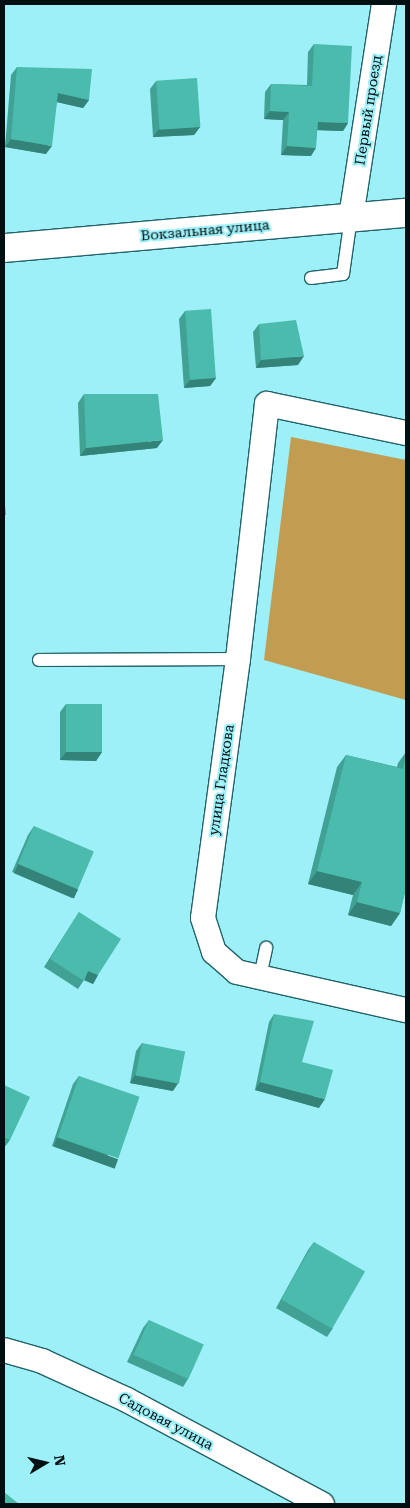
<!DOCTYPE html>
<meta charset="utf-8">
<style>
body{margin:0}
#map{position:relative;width:410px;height:1508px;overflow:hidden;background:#9df0f7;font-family:"Roboto Serif",serif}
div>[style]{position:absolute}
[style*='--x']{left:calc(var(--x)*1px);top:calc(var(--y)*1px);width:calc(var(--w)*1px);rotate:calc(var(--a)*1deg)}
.forest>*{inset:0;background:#c29c51}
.roads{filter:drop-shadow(1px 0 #226369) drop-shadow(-1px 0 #226369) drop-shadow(0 1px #226369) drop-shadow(0 -1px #226369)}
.service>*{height:12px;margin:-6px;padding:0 6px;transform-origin:6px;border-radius:6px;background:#fff}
.minor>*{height:24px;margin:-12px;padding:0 12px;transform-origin:12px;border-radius:12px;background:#fff}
.tertiary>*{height:28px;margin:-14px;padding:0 14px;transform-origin:14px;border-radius:14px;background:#fff}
.wall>*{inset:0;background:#40a194}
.shaded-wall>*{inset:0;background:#348378;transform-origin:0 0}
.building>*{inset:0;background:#4abbac;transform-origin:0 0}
span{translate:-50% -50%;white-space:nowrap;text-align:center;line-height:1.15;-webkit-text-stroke:4px #9df0f7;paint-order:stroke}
.street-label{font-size:14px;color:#000f12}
.frame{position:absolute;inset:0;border:5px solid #000f12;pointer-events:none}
.north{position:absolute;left:20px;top:1438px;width:50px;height:50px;-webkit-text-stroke:4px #9df0f7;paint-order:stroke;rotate:81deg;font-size:14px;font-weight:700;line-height:20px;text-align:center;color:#000f12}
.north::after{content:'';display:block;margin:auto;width:18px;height:22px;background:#000f12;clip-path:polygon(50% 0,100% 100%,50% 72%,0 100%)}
</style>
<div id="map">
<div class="forest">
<div style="clip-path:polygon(291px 437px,406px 460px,406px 700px,264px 660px)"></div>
</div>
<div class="roads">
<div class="service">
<div style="--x:311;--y:278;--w:32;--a:-7"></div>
<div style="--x:343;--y:274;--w:58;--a:-82"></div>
<div style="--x:39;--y:660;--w:199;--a:-0.3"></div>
<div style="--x:260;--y:977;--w:30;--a:-78"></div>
</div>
<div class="minor">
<div style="--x:351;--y:217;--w:216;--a:-81.2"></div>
<div style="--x:406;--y:433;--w:142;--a:-168.2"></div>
<div style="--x:267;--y:404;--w:257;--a:96.5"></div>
<div style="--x:238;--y:659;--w:261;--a:97.7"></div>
<div style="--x:203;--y:918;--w:36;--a:72"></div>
<div style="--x:214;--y:952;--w:30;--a:41"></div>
<div style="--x:237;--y:972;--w:173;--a:12.7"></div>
<div style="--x:4;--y:1350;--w:40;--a:16"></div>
<div style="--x:42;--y:1361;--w:94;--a:24.6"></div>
<div style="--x:127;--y:1400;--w:221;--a:28.1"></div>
</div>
<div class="tertiary">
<div style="--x:4;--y:248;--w:404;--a:-5"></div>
</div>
</div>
<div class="wall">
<div style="clip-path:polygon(314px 44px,348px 123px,343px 131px,317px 130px,311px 156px,281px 155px,283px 120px,264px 119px,265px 92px,271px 84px,307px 85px,308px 52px)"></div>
<div style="clip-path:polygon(17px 67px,89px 100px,83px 108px,57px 102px,46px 154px,5px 147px,11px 75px)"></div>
<div style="clip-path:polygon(156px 81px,200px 127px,194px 135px,153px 137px,150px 89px)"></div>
<div style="clip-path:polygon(185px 311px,216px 378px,210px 386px,184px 388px,179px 319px)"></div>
<div style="clip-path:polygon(259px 324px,298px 365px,256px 368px,253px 332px)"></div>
<div style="clip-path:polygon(84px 394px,157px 448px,80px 456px,78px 403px)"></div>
<div style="clip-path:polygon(66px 704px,102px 752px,96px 761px,60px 760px,60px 712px)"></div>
<div style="clip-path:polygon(406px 752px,406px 888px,400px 913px,391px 926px,348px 915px,353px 895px,308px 884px,337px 767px,346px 755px,397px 767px,398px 763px)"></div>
<div style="clip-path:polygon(34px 826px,78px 890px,72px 898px,12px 872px,28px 835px)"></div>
<div style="clip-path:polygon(79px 912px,98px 975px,93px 984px,84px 980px,78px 989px,44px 967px)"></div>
<div style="clip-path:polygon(274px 1014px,319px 1108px,255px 1090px,269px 1022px)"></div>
<div style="clip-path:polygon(142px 1043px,173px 1091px,130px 1083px,136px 1051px)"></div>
<div style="clip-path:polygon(79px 1076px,112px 1167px,52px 1146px,73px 1084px)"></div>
<div style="clip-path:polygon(4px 1085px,10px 1140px,4px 1148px)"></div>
<div style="clip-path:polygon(314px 1242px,333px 1328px,327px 1337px,276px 1308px,308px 1250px)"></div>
<div style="clip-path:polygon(149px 1320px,188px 1379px,183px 1387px,127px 1362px,143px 1328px)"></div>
</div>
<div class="shaded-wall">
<div style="clip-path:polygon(58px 93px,89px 100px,83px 108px,52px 101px)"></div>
<div style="clip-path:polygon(270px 111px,289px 112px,283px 120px,264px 119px)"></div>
<div style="clip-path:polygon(318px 122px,348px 123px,343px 131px,312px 130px)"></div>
<div style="clip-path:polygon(200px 127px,194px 135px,153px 137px,159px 129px)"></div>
<div style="clip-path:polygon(11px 139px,52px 146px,46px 154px,5px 147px)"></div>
<div style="clip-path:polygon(287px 146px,316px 148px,311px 156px,281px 155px)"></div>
<div style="clip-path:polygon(304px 356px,298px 365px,256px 368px,261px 360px)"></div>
<div style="clip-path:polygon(216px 378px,210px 386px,184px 388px,190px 380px)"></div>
<div style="clip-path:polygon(163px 440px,157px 448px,80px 456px,86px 448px)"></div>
<div style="clip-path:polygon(66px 752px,102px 752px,96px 761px,60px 760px)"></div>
<div style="left:18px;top:864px;width:65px;height:10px;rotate:23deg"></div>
<div style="clip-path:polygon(317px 871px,362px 882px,353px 895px,308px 884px)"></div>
<div style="clip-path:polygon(357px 902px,400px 913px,391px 926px,348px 915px)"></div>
<div style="clip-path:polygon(88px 971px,98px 975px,93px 984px,82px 979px)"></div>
<div style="clip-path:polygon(135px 1075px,179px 1082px,173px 1091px,130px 1083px)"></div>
<div style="clip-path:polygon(260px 1082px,325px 1099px,319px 1108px,255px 1090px)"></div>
<div style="left:57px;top:1137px;width:65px;height:10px;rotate:20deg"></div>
</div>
<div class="building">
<div style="clip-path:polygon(314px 44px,352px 46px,348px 123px,318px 122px,316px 148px,287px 146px,289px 112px,270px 111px,271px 84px,312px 86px)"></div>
<div style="clip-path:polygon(17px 67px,92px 69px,89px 100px,58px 93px,52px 146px,11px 139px)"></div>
<div style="left:197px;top:78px;width:49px;height:41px;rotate:86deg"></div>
<div style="left:211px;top:309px;width:69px;height:26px;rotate:86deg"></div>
<div style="clip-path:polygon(296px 320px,304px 356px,261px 360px,259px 324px)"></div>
<div style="clip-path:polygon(84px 394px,158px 394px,163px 440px,86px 448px)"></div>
<div style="clip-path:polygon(4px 494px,6px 515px,4px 515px)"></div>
<div style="left:66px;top:704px;width:36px;height:48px"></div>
<div style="clip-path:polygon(346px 755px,403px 769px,406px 755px,406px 888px,400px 913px,357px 902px,362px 882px,317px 871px)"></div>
<div style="left:34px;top:826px;width:65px;height:41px;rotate:23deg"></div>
<div style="clip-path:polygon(79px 912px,121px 939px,98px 975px,88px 971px,84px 981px,50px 959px)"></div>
<div style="clip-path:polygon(274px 1014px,314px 1021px,302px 1062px,333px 1070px,325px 1099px,260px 1082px)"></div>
<div style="left:142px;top:1043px;width:44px;height:33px;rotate:11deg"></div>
<div style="left:79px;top:1076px;width:64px;height:65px;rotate:19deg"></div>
<div style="clip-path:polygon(4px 1085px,30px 1097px,10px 1140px,4px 1137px)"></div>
<div style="left:314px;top:1242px;width:59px;height:66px;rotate:30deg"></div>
<div style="left:149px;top:1320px;width:60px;height:38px;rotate:24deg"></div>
<div style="clip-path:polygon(4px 1492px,19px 1504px,4px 1504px)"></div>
</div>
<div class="street-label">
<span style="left:368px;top:110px;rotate:-81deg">Первый проезд</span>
<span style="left:205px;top:230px;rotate:-5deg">Вокзальная улица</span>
<span style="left:221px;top:780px;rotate:-82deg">улица Гладкова</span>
<span style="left:166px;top:1421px;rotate:28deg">Садовая улица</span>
</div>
<div class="frame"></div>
<div class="north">N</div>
</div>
